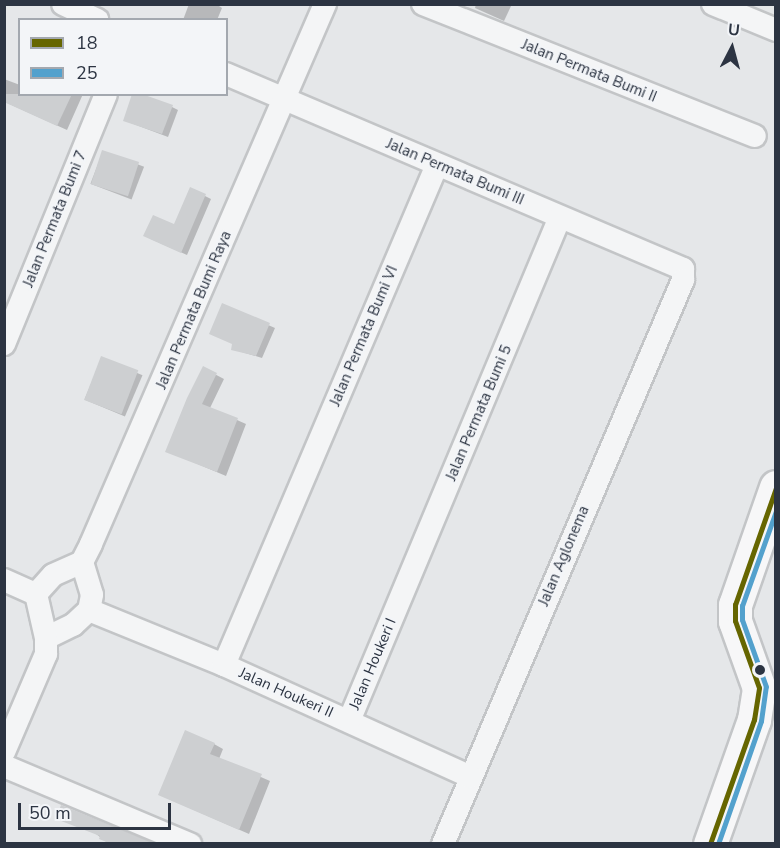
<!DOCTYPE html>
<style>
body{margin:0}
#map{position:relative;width:780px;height:848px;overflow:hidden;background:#e5e7e9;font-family:"Nunito Sans",sans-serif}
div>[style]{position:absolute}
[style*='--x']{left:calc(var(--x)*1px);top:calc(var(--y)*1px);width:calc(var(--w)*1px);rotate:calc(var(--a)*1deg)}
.shadow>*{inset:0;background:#0003;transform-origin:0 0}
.building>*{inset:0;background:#cdcfd1;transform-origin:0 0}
.roads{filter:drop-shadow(2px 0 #c3c5c7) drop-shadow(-2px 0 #c3c5c7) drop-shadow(0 2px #c3c5c7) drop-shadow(0 -2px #c3c5c7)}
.street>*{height:22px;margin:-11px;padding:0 11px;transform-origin:11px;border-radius:11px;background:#f4f5f6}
.secondary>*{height:33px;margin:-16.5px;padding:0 16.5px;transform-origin:16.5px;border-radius:16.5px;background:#f7f7f8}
.bus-1>*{height:4.5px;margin:-2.25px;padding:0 2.25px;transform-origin:2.25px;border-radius:2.25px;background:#660}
.bus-2>*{height:4.5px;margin:-2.25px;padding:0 2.25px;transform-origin:2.25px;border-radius:2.25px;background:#53a1cd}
.dots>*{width:16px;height:16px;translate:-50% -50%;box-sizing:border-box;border:3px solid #f3f5f8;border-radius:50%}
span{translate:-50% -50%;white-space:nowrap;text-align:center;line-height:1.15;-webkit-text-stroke:4.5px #f3f5f8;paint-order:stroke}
.street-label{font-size:15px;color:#2c3442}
.frame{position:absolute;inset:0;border:6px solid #2c3442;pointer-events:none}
.legend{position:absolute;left:18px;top:18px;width:210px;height:78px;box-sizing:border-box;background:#f3f5f8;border:2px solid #a3a8af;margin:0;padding:8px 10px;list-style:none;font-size:18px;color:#2c3442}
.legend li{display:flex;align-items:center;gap:12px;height:30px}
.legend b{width:30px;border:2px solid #a3a8af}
.north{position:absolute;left:702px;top:18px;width:60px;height:60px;-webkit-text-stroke:4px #f3f5f8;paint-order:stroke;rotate:6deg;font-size:16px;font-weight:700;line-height:24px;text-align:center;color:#2c3442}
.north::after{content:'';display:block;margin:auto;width:21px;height:27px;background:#2c3442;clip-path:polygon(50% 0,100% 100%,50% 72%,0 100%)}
.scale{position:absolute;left:18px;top:803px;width:153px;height:27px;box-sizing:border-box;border:3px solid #2c3442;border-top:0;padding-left:8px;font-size:18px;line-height:21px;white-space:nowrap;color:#2c3442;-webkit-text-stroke:4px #f3f5f8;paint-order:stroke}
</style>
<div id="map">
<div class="shadow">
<div style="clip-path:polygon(189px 4px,216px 4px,222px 8px,217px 20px,183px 20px)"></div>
<div style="clip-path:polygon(476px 4px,512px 4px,504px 21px,475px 8px)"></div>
<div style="clip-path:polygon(4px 79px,20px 85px,20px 94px,83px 94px,67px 130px,5px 102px,4px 105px)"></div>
<div style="clip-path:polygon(172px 107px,178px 110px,168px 137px,131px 123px)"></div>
<div style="left:103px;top:151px;width:44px;height:35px;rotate:21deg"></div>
<div style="clip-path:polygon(191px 189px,211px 199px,187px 255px,151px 239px,175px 226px)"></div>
<div style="clip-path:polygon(223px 305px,275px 328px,262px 358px,232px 349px,234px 344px)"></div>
<div style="left:102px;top:358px;width:44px;height:45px;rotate:23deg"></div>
<div style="clip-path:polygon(203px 368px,224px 379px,210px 408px,246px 424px,226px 476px,167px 451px)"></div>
<div style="clip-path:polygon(214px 744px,223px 749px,219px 759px,270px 781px,249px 834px,160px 795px)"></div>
<div style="clip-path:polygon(62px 807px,151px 844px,111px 844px,105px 841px)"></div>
</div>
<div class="building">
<div style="clip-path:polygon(4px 94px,72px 94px,57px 126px,4px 102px)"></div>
<div style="clip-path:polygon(132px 94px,142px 94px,173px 105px,162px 134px,123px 121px)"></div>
<div style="left:102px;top:150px;width:39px;height:36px;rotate:18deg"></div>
<div style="clip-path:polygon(190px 187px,206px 194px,181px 253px,143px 236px,153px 215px,174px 224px)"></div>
<div style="clip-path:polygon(222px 303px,270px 323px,256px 356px,231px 350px,232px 344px,209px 334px)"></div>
<div style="left:101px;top:356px;width:40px;height:47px;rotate:21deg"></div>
<div style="clip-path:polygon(203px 366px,217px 373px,202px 404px,238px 418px,217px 472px,165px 452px,187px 398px)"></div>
<div style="clip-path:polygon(185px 730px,215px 743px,210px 754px,262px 774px,239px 830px,158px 795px)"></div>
<div style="clip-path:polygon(61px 805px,154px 843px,109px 843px,99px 839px,100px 836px,56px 819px)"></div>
</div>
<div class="roads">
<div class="street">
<div style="--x:63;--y:4;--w:38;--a:25"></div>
<div style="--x:423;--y:4;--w:357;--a:21.7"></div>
<div style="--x:713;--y:4;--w:68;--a:22.4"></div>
<div style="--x:226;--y:74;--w:497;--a:23.1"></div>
<div style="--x:683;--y:269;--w:11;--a:90"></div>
<div style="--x:683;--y:280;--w:613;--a:113.05"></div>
<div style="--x:4;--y:344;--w:270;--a:-67.8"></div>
<div style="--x:82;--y:562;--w:34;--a:73"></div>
<div style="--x:92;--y:595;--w:15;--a:101"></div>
<div style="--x:89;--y:610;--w:146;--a:22.2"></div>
<div style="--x:224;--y:665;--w:271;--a:24.4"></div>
<div style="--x:4;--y:580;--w:35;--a:24"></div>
<div style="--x:36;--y:594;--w:25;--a:-48"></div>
<div style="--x:53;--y:575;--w:32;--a:-24"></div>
<div style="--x:82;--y:562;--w:20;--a:-63"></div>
<div style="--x:91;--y:544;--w:589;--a:-66.57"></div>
<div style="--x:46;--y:638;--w:30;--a:-26"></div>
<div style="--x:73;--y:625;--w:22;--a:-43"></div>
<div style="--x:224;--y:665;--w:543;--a:-66.93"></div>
<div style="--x:349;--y:721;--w:546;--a:-67.28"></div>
<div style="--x:4;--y:752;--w:107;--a:-66.8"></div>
<div style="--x:46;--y:654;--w:16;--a:-90"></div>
<div style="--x:46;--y:638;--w:45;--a:-102.8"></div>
<div style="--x:4;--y:766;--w:202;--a:22.8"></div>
</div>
<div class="secondary">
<div style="--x:710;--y:844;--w:132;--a:-70.5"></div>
<div style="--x:754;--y:720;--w:32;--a:-81"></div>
<div style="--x:759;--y:688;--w:71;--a:-109.7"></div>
<div style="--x:735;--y:621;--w:16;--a:-90"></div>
<div style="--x:735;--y:605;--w:125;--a:-70.8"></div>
</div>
</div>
<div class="bus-1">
<div style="--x:710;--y:844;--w:132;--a:-70.5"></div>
<div style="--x:754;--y:720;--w:32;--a:-81"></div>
<div style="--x:759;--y:688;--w:71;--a:-109.7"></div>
<div style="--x:735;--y:621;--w:16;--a:-90"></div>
<div style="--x:735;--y:605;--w:124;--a:-70.7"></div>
</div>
<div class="bus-2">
<div style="--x:718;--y:844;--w:130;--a:-70.7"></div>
<div style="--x:761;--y:721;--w:34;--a:-82"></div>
<div style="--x:766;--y:687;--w:71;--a:-109.7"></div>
<div style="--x:742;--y:620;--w:14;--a:-90"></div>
<div style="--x:742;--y:606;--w:101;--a:-70.3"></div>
</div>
<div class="dots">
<div style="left:760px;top:670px;background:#2c3442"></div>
</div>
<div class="street-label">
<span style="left:589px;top:71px;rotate:22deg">Jalan Permata Bumi II</span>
<span style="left:455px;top:172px;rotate:23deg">Jalan Permata Bumi III</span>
<span style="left:55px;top:219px;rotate:-68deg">Jalan Permata Bumi 7</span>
<span style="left:194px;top:310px;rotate:-67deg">Jalan Permata Bumi Raya</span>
<span style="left:364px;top:336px;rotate:-67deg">Jalan Permata Bumi VI</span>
<span style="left:479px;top:413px;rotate:-67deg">Jalan Permata Bumi 5</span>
<span style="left:564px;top:556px;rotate:-67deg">Jalan Aglonema</span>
<span style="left:373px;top:664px;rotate:-67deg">Jalan Houkeri I</span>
<span style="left:286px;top:693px;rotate:24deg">Jalan Houkeri II</span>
</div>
<div class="frame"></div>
<ul class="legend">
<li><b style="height:8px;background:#660"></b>18</li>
<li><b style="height:8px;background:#53a1cd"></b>25</li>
</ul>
<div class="north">U</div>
<div class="scale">50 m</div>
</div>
